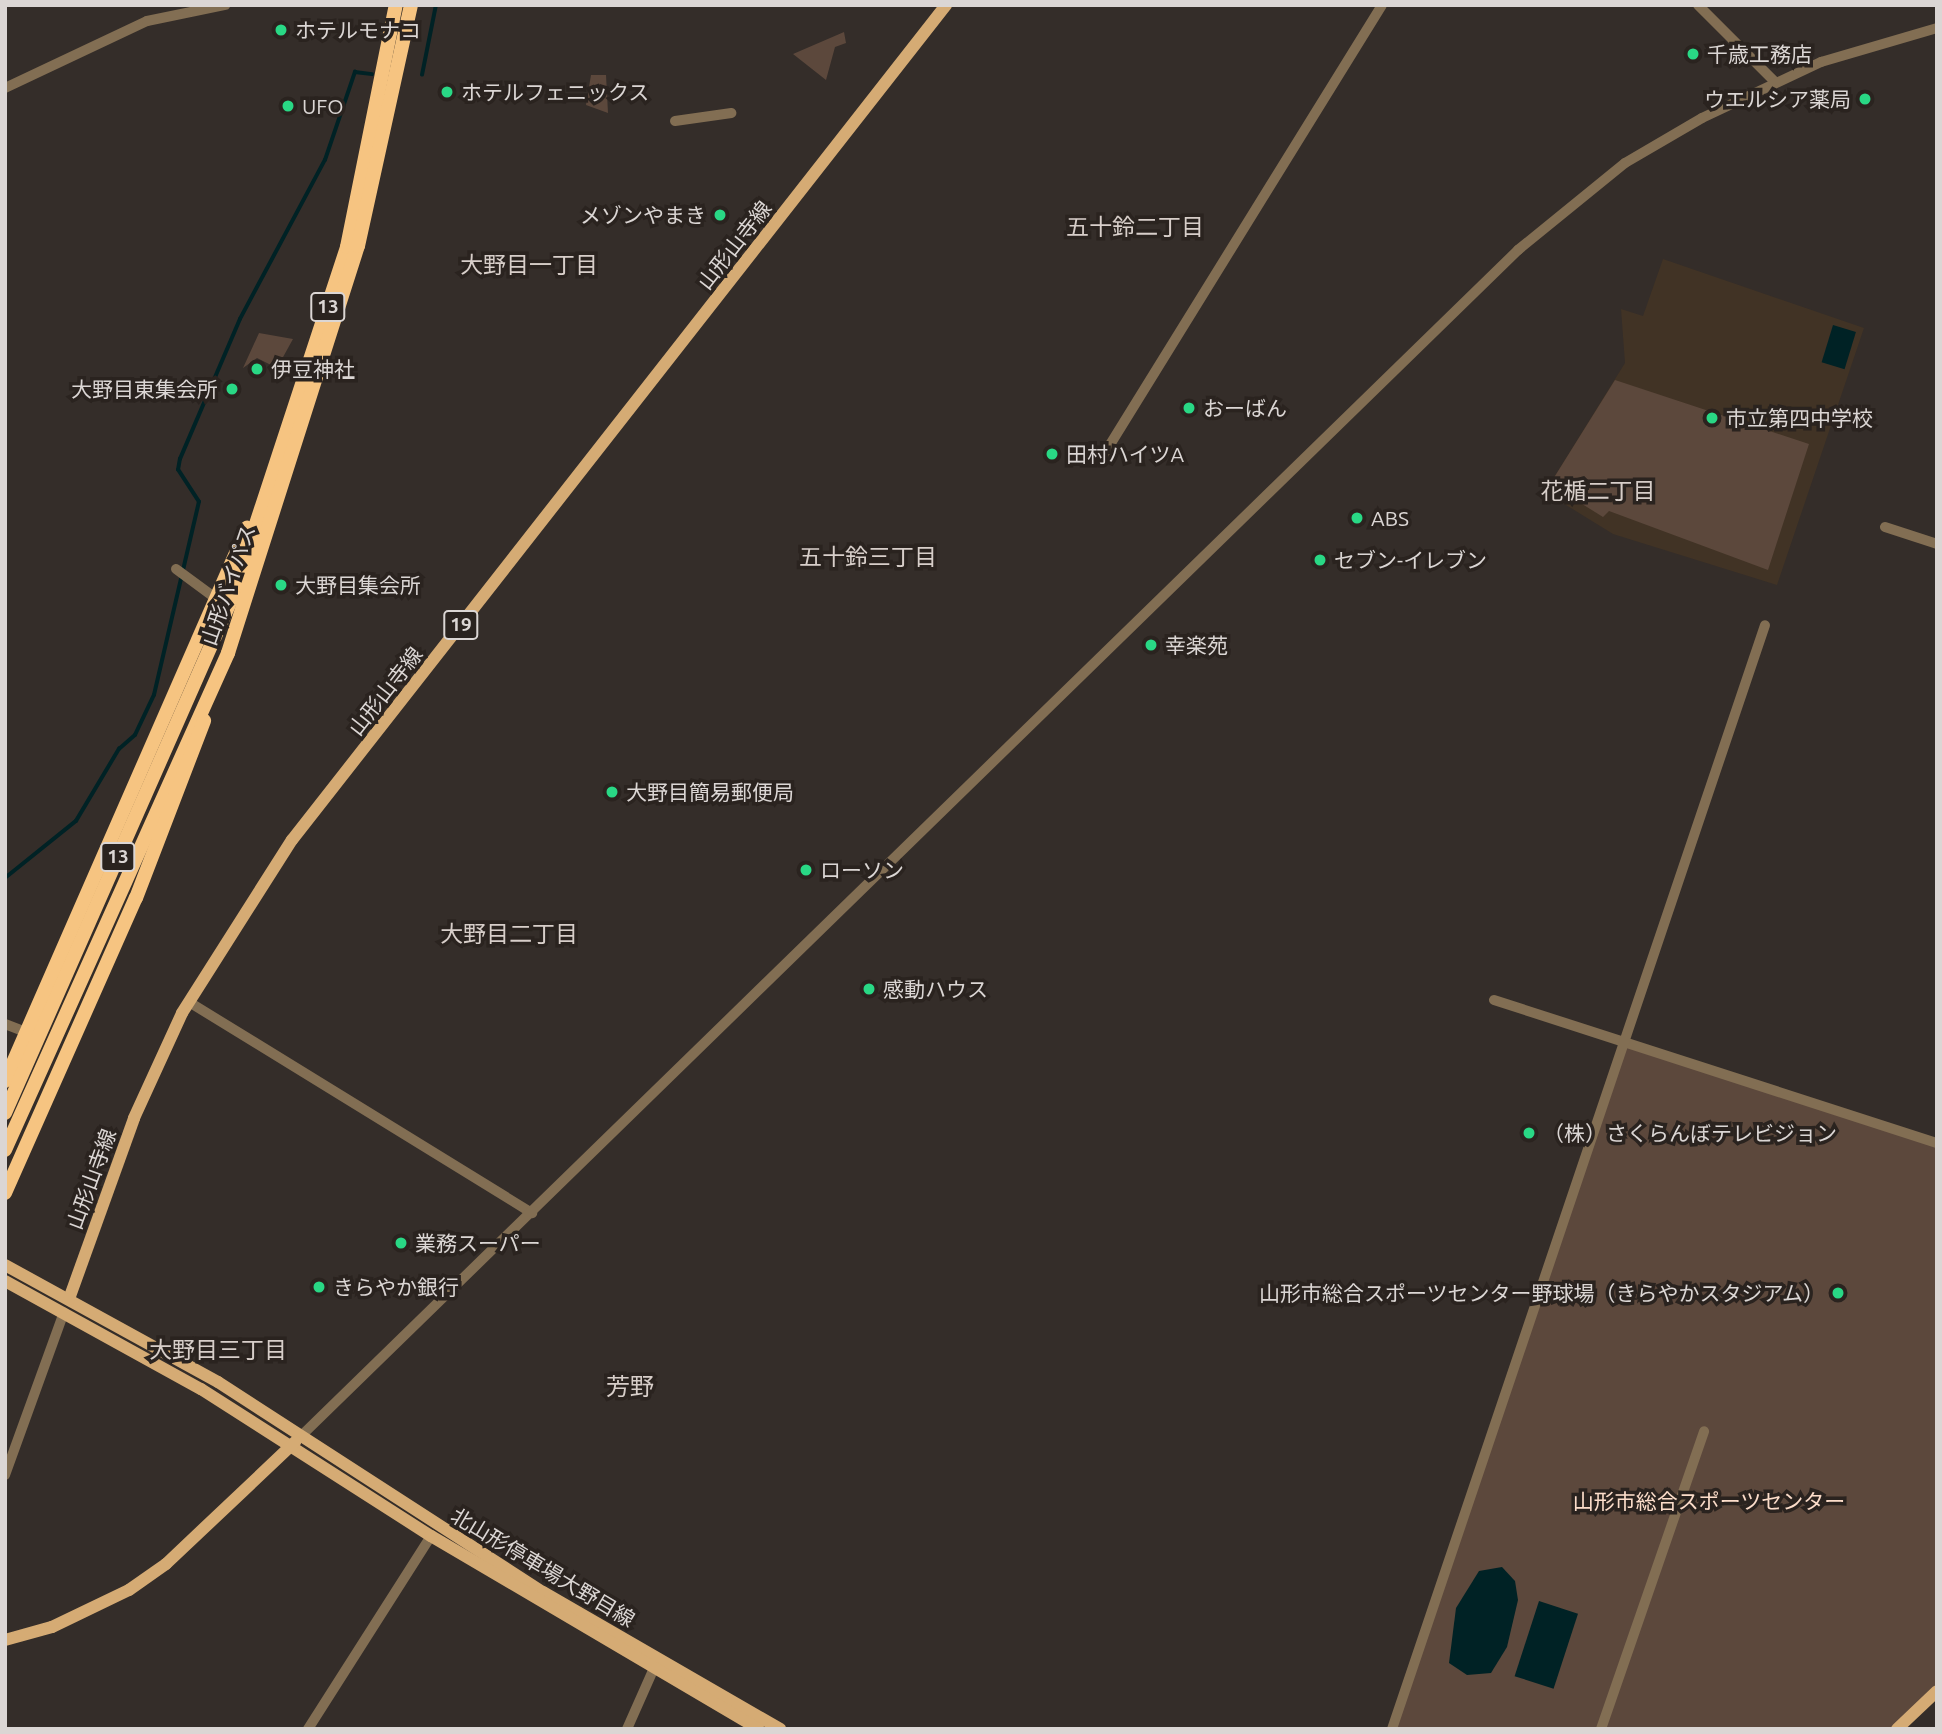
<!DOCTYPE html>
<meta charset="utf-8">
<style>
body{margin:0}
#map{position:relative;width:1942px;height:1734px;overflow:hidden;background:#342d29;font-family:Ubuntu,"Noto Sans JP",sans-serif}
div>[style]{position:absolute}
[style*='--x']{left:calc(var(--x)*1px);top:calc(var(--y)*1px);width:calc(var(--w)*1px);rotate:calc(var(--a)*1deg)}
.education>*{inset:0;background:#413325}
.green>*{inset:0;background:#5c483c}
.water>*{inset:0;background:#002225;transform-origin:0 0}
.stream>*{height:3.5px;margin:-1.75px;padding:0 1.75px;transform-origin:1.75px;border-radius:1.75px;background:#002225}
.minor>*{height:10px;margin:-5px;padding:0 5px;transform-origin:5px;border-radius:5px;background:#826e53}
.major>*{height:12px;margin:-6px;padding:0 6px;transform-origin:6px;border-radius:6px;background:#d5ab74}
.highway>*{height:14px;margin:-7px;padding:0 7px;transform-origin:7px;border-radius:7px;background:#f6c481}
.dots>*{width:19px;height:19px;translate:-50% -50%;box-sizing:border-box;border:4px solid #2a231f;border-radius:50%}
span{translate:-50% -50%;white-space:nowrap;text-align:center;line-height:1.15;-webkit-text-stroke:7px #2a231f;paint-order:stroke}
.shield-label span{padding:2px 5px;background:#2a231f;border:2px solid;border-radius:5px;-webkit-text-stroke-width:0}
.shield-label{font-size:19px;color:#dbd6d4;font-weight:700}
.poi-label{font-size:21px;color:#dbd6d4}
.left{translate:0 -50%;text-align:left}
.right{translate:-100% -50%;text-align:right}
.street-label{font-size:21px;color:#dbd6d4}
.park-label{font-size:21px;color:#fcddca}
.neighbourhood-label{font-size:23px;color:#d7cec9}
.quarter-label{font-size:24px;color:#d7cec9}
.frame{position:absolute;inset:0;border:7px solid #dbd6d4;pointer-events:none}
</style>
<div id="map">
<div class="education">
<div style="clip-path:polygon(1663px 259px,1864px 328px,1777px 585px,1613px 534px,1545px 492px,1625px 363px,1621px 309px,1643px 316px)"></div>
</div>
<div class="green">
<div style="clip-path:polygon(844px 32px,846px 43px,835px 47px,826px 80px,793px 54px)"></div>
<div style="clip-path:polygon(591px 75px,606px 75px,608px 113px,586px 105px)"></div>
<div style="clip-path:polygon(259px 333px,293px 339px,277px 368px,257px 358px,243px 368px)"></div>
<div style="clip-path:polygon(1615px 380px,1809px 444px,1768px 570px,1609px 511px,1603px 517px,1550px 484px)"></div>
<div style="clip-path:polygon(1624px 1041px,1937px 1143px,1937px 1691px,1897px 1729px,1392px 1729px)"></div>
</div>
<div class="water">
<div style="left:1833px;top:325px;width:24px;height:39px;rotate:17deg"></div>
<div style="clip-path:polygon(1502px 1567px,1515px 1581px,1518px 1600px,1507px 1647px,1491px 1673px,1467px 1675px,1449px 1663px,1456px 1608px,1479px 1571px)"></div>
<div style="left:1539px;top:1601px;width:41px;height:79px;rotate:18deg"></div>
</div>
<div class="stream">
<div style="--x:422;--y:75;--w:71;--a:-78.7"></div>
<div style="--x:5;--y:878;--w:91;--a:-38.8"></div>
<div style="--x:76;--y:821;--w:84;--a:-59.2"></div>
<div style="--x:119;--y:749;--w:21;--a:-41"></div>
<div style="--x:135;--y:735;--w:44;--a:-64.6"></div>
<div style="--x:154;--y:695;--w:198;--a:-76.9"></div>
<div style="--x:199;--y:502;--w:38;--a:-123"></div>
<div style="--x:178;--y:470;--w:11;--a:-80"></div>
<div style="--x:180;--y:459;--w:152;--a:-66.8"></div>
<div style="--x:240;--y:319;--w:180;--a:-61.9"></div>
<div style="--x:325;--y:160;--w:93;--a:-71.2"></div>
<div style="--x:355;--y:72;--w:17;--a:7"></div>
</div>
<div class="minor">
<div style="--x:1698;--y:5;--w:109;--a:45"></div>
<div style="--x:5;--y:88;--w:157;--a:-25.3"></div>
<div style="--x:147;--y:21;--w:80;--a:-11.6"></div>
<div style="--x:675;--y:121;--w:57;--a:-8.1"></div>
<div style="--x:1103;--y:456;--w:530;--a:-58.26"></div>
<div style="--x:1885;--y:527;--w:55;--a:18.1"></div>
<div style="--x:176;--y:569;--w:52;--a:36.4"></div>
<div style="--x:1494;--y:1000;--w:466;--a:17.9"></div>
<div style="--x:189;--y:1002;--w:403;--a:31.6"></div>
<div style="--x:5;--y:1024;--w:25;--a:21"></div>
<div style="--x:300;--y:1437;--w:1701;--a:-44.26"></div>
<div style="--x:1518;--y:250;--w:138;--a:-39.1"></div>
<div style="--x:1625;--y:163;--w:89;--a:-30.3"></div>
<div style="--x:1702;--y:118;--w:132;--a:-25.2"></div>
<div style="--x:1821;--y:62;--w:121;--a:-16.3"></div>
<div style="--x:5;--y:1475;--w:173;--a:-70.1"></div>
<div style="--x:308;--y:1729;--w:229;--a:-57.5"></div>
<div style="--x:627;--y:1729;--w:67;--a:-66.1"></div>
<div style="--x:1392;--y:1729;--w:1165;--a:-71.33"></div>
<div style="--x:1601;--y:1729;--w:315;--a:-70.9"></div>
</div>
<div class="major">
<div style="--x:5;--y:1265;--w:243;--a:28.8"></div>
<div style="--x:218;--y:1382;--w:387;--a:32.9"></div>
<div style="--x:543;--y:1592;--w:274;--a:30"></div>
<div style="--x:5;--y:1281;--w:224;--a:28.9"></div>
<div style="--x:201;--y:1389;--w:273;--a:32.6"></div>
<div style="--x:431;--y:1536;--w:380;--a:30.5"></div>
<div style="--x:69;--y:1299;--w:192;--a:-70.2"></div>
<div style="--x:134;--y:1118;--w:115;--a:-65.4"></div>
<div style="--x:182;--y:1013;--w:205;--a:-57.6"></div>
<div style="--x:292;--y:840;--w:1061;--a:-51.93"></div>
<div style="--x:5;--y:1640;--w:49;--a:-15.5"></div>
<div style="--x:52;--y:1627;--w:85;--a:-25.7"></div>
<div style="--x:129;--y:1590;--w:45;--a:-35.1"></div>
<div style="--x:166;--y:1564;--w:178;--a:-43.4"></div>
<div style="--x:1897;--y:1729;--w:55;--a:-43.5"></div>
</div>
<div class="highway">
<div style="--x:5;--y:1081;--w:604;--a:-66.37"></div>
<div style="--x:5;--y:1113;--w:561;--a:-66.22"></div>
<div style="--x:231;--y:600;--w:372;--a:-71.8"></div>
<div style="--x:347;--y:247;--w:247;--a:-78.6"></div>
<div style="--x:5;--y:1150;--w:545;--a:-65.83"></div>
<div style="--x:228;--y:653;--w:427;--a:-72.3"></div>
<div style="--x:358;--y:246;--w:247;--a:-77.6"></div>
<div style="--x:5;--y:1193;--w:323;--a:-66.1"></div>
<div style="--x:136;--y:898;--w:190;--a:-69"></div>
</div>
<div class="dots">
<div style="left:281px;top:30px;background:#29d885"></div>
<div style="left:1693px;top:54px;background:#29d885"></div>
<div style="left:447px;top:92px;background:#29d885"></div>
<div style="left:1865px;top:99px;background:#29d885"></div>
<div style="left:288px;top:106px;background:#29d885"></div>
<div style="left:720px;top:215px;background:#29d885"></div>
<div style="left:257px;top:369px;background:#29d885"></div>
<div style="left:232px;top:389px;background:#29d885"></div>
<div style="left:1189px;top:408px;background:#29d885"></div>
<div style="left:1712px;top:418px;background:#29d885"></div>
<div style="left:1052px;top:454px;background:#29d885"></div>
<div style="left:1357px;top:518px;background:#29d885"></div>
<div style="left:1320px;top:560px;background:#29d885"></div>
<div style="left:281px;top:585px;background:#29d885"></div>
<div style="left:1151px;top:645px;background:#29d885"></div>
<div style="left:612px;top:792px;background:#29d885"></div>
<div style="left:806px;top:870px;background:#29d885"></div>
<div style="left:869px;top:989px;background:#29d885"></div>
<div style="left:1529px;top:1133px;background:#29d885"></div>
<div style="left:401px;top:1243px;background:#29d885"></div>
<div style="left:319px;top:1287px;background:#29d885"></div>
<div style="left:1838px;top:1293px;background:#29d885"></div>
</div>
<div class="shield-label">
<span style="left:328px;top:307px">13</span>
<span style="left:461px;top:625px">19</span>
<span style="left:118px;top:857px">13</span>
</div>
<div class="poi-label">
<span class="left" style="left:295px;top:30px">ホテルモナコ</span>
<span class="left" style="left:1707px;top:54px">千歳工務店</span>
<span class="left" style="left:461px;top:92px">ホテルフェニックス</span>
<span class="right" style="left:1851px;top:99px">ウエルシア薬局</span>
<span class="left" style="left:302px;top:106px">UFO</span>
<span class="right" style="left:706px;top:215px">メゾンやまき</span>
<span class="left" style="left:271px;top:369px">伊豆神社</span>
<span class="right" style="left:218px;top:389px">大野目東集会所</span>
<span class="left" style="left:1203px;top:408px">おーばん</span>
<span class="left" style="left:1726px;top:418px">市立第四中学校</span>
<span class="left" style="left:1066px;top:454px">田村ハイツA</span>
<span class="left" style="left:1371px;top:518px">ABS</span>
<span class="left" style="left:1334px;top:560px">セブン-イレブン</span>
<span class="left" style="left:295px;top:585px">大野目集会所</span>
<span class="left" style="left:1165px;top:645px">幸楽苑</span>
<span class="left" style="left:626px;top:792px">大野目簡易郵便局</span>
<span class="left" style="left:820px;top:870px">ローソン</span>
<span class="left" style="left:883px;top:989px">感動ハウス</span>
<span class="left" style="left:1543px;top:1133px">（株）さくらんぼテレビジョン</span>
<span class="left" style="left:415px;top:1243px">業務スーパー</span>
<span class="left" style="left:333px;top:1287px">きらやか銀行</span>
<span class="right" style="left:1824px;top:1293px">山形市総合スポーツセンター野球場（きらやかスタジアム）</span>
</div>
<div class="street-label">
<span style="left:734px;top:245px;rotate:-52deg">山形山寺線</span>
<span style="left:228px;top:585px;rotate:-71deg">山形バイパス</span>
<span style="left:385px;top:691px;rotate:-52deg">山形山寺線</span>
<span style="left:91px;top:1179px;rotate:-70deg">山形山寺線</span>
<span style="left:543px;top:1567px;rotate:31deg">北山形停車場大野目線</span>
</div>
<div class="park-label">
<span style="left:1709px;top:1501px">山形市総合スポーツセンター</span>
</div>
<div class="neighbourhood-label">
<span style="left:1135px;top:227px">五十鈴二丁目</span>
<span style="left:529px;top:265px">大野目一丁目</span>
<span style="left:1598px;top:491px">花楯二丁目</span>
<span style="left:868px;top:557px">五十鈴三丁目</span>
<span style="left:509px;top:934px">大野目二丁目</span>
<span style="left:218px;top:1350px">大野目三丁目</span>
</div>
<div class="quarter-label">
<span style="left:630px;top:1387px">芳野</span>
</div>
<div class="frame"></div>
</div>
